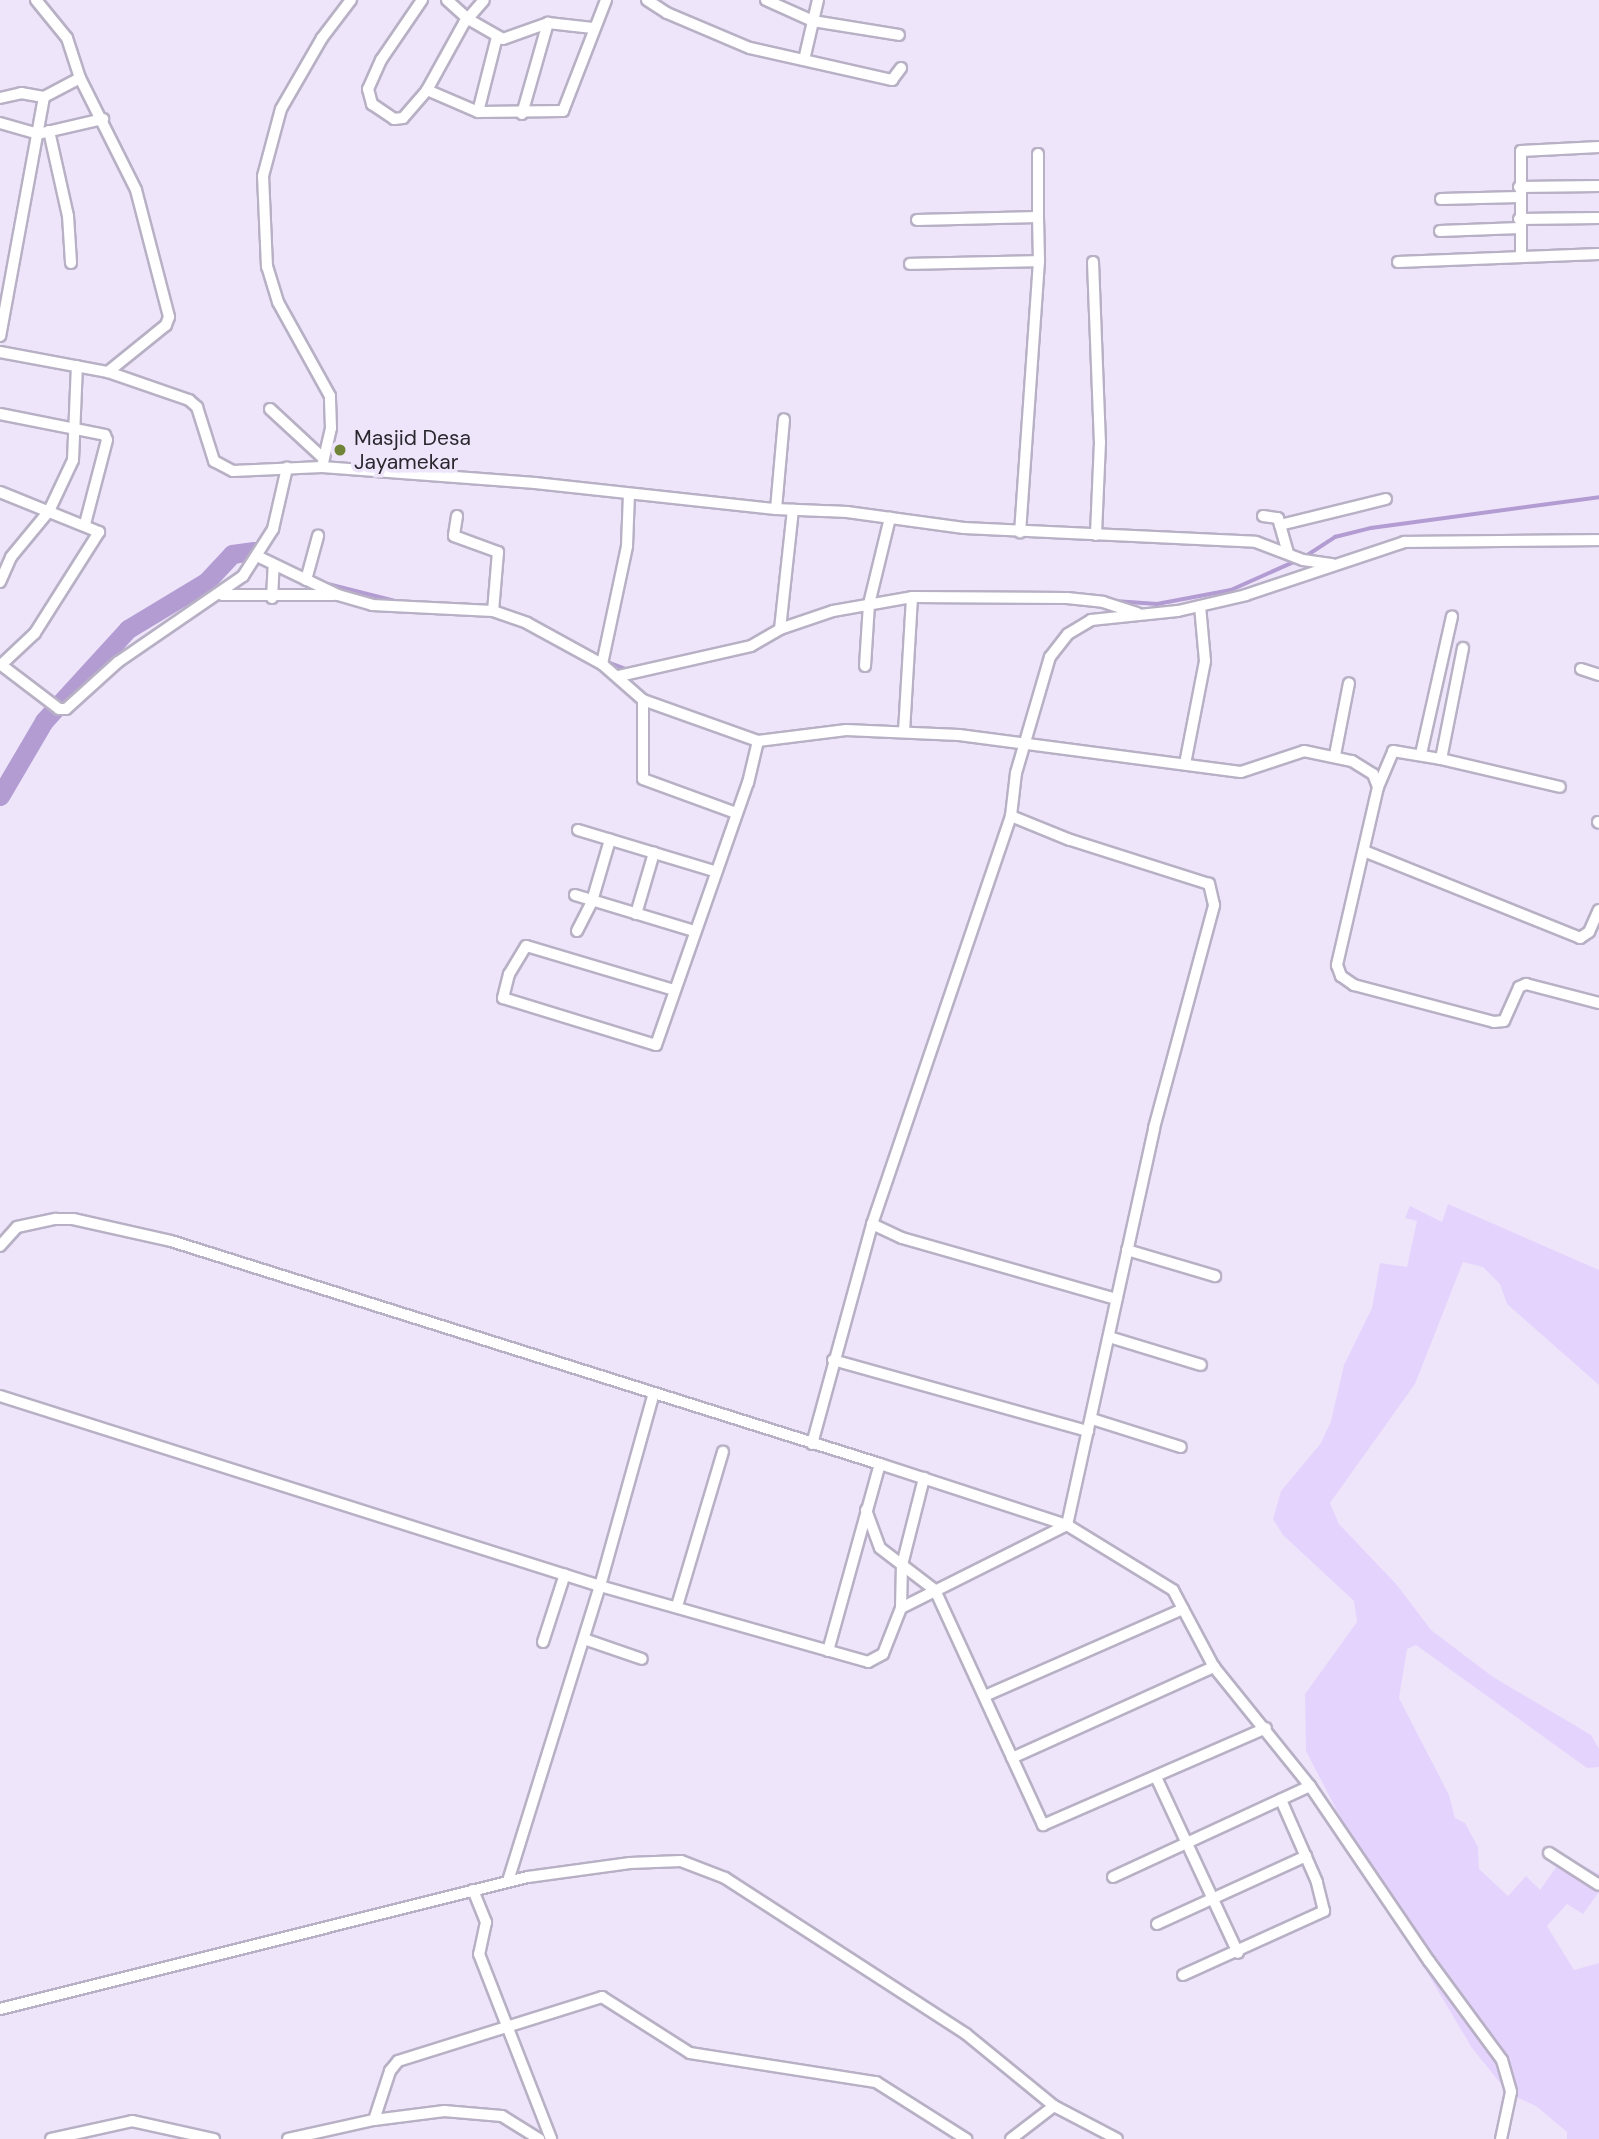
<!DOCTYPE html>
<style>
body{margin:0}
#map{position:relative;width:1599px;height:2139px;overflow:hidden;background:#eee5fb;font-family:"DM Sans",sans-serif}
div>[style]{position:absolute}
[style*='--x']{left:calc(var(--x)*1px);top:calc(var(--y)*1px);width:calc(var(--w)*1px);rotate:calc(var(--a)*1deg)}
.green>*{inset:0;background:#e4d4fd}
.stream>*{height:3.5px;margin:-1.75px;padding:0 1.75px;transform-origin:1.75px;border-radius:1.75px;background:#b29cd2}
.river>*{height:19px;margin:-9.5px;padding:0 9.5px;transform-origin:9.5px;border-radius:9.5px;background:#b29cd2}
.roads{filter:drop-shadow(2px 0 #b8b0c4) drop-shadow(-2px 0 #b8b0c4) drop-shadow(0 2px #b8b0c4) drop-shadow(0 -2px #b8b0c4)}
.street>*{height:10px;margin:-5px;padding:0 5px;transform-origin:5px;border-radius:5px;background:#fff}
.dots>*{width:19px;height:19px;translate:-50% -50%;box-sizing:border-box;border:4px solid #eee5fb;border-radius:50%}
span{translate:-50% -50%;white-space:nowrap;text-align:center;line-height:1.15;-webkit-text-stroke:7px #eee5fb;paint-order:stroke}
.poi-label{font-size:21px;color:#2a272e}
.left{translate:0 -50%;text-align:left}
</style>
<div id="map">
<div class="green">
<div style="clip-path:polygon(1448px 1204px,1599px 1270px,1599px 1385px,1507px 1304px,1500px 1284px,1483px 1267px,1463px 1262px,1415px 1384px,1330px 1503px,1339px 1524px,1397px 1585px,1431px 1630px,1493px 1677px,1591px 1735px,1599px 1749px,1599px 1767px,1587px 1768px,1416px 1645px,1407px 1649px,1399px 1698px,1449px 1795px,1455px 1818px,1465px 1823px,1478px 1847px,1479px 1869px,1508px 1896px,1526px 1876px,1540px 1890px,1564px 1856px,1599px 1874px,1599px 1892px,1583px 1914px,1567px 1904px,1547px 1926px,1574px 1970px,1599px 1963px,1599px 2139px,1567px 2139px,1567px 2132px,1536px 2106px,1509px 2094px,1472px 2048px,1378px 1890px,1306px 1751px,1305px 1694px,1357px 1622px,1354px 1601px,1283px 1535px,1273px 1519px,1281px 1491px,1321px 1443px,1331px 1421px,1344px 1365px,1372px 1308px,1380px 1263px,1407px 1267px,1417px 1221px,1405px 1218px,1410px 1206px,1442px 1222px)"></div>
</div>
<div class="stream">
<div style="--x:1306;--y:556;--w:35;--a:-33"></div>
<div style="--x:1335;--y:537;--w:37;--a:-14"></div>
<div style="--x:1371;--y:528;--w:230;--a:-7.7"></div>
<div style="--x:328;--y:584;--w:69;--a:14.2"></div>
<div style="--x:1115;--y:601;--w:42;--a:4.1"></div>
<div style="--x:1157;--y:604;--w:75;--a:-10.7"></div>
<div style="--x:1231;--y:590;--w:71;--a:-24"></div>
<div style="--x:430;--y:603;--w:61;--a:2.8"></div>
<div style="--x:535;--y:622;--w:69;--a:28.4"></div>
<div style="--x:607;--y:662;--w:23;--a:20"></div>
</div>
<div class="river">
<div style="--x:0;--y:796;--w:87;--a:-59.6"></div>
<div style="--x:44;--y:721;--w:125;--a:-47.6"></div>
<div style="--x:128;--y:629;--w:91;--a:-31.1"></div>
<div style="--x:206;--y:582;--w:38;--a:-47"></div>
<div style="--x:232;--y:554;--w:22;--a:-8"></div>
</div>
<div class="roads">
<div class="street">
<div style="--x:36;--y:0;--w:49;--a:50.8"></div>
<div style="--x:67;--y:38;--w:42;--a:72"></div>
<div style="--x:80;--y:78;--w:41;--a:152.2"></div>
<div style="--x:422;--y:0;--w:73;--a:124.3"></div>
<div style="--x:381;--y:60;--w:32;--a:114"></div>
<div style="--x:368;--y:89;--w:16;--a:75"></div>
<div style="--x:372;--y:104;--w:27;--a:34"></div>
<div style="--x:394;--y:119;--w:9;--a:-6"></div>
<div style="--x:403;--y:118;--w:37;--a:-49"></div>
<div style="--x:427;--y:90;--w:77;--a:-61.1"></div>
<div style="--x:464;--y:23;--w:30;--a:-49"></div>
<div style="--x:447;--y:0;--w:28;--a:42"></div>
<div style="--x:468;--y:19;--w:40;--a:29.7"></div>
<div style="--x:503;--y:39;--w:48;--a:-19.6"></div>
<div style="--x:548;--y:23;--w:45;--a:6.3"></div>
<div style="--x:647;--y:0;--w:24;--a:33"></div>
<div style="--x:667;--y:13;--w:90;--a:22.9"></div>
<div style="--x:750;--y:48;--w:146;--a:12.7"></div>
<div style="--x:892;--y:80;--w:15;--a:-53"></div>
<div style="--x:766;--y:0;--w:51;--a:24.1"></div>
<div style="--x:813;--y:21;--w:87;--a:9.2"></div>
<div style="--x:804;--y:60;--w:62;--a:-76.9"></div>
<div style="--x:80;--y:78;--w:125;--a:63.4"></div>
<div style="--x:136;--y:190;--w:131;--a:75.4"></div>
<div style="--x:169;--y:317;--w:9;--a:111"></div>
<div style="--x:166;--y:325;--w:75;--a:141"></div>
<div style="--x:427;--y:90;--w:56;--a:23.3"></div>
<div style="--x:478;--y:112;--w:85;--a:-0.7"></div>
<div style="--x:563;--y:111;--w:119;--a:-68.8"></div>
<div style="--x:0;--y:98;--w:22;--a:-13"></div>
<div style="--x:21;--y:93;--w:23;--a:10"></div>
<div style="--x:44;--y:97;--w:243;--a:100.4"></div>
<div style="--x:478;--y:112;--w:77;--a:-75.8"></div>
<div style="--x:522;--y:114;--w:95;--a:-74.1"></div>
<div style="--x:0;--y:123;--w:40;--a:16"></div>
<div style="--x:38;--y:134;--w:67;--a:-13"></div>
<div style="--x:49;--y:131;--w:87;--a:77.4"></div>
<div style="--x:68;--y:216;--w:47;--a:86.3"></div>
<div style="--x:1519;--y:187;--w:80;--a:-0.7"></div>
<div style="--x:1441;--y:199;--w:78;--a:-1.5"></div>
<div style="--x:1038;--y:217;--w:63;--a:-90"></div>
<div style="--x:1519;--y:219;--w:80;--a:-0.7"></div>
<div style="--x:917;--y:220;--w:121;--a:-1.4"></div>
<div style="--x:1038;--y:217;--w:44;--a:88.7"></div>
<div style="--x:1039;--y:261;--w:272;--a:94"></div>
<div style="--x:1440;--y:231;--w:80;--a:-2.1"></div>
<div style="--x:1521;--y:255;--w:104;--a:-90"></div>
<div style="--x:1521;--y:151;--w:78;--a:-2.9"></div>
<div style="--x:1093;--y:262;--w:180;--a:87.8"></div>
<div style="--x:1100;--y:442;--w:93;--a:92.5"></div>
<div style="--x:1398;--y:262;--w:201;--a:-2.3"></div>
<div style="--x:910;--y:264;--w:129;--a:-1.3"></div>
<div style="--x:0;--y:352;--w:110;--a:10.5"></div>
<div style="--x:108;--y:372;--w:86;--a:19.1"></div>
<div style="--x:189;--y:400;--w:11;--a:41"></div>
<div style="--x:197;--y:407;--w:57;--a:72.5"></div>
<div style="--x:214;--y:461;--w:21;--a:28"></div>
<div style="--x:233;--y:471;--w:89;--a:-2.6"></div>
<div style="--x:322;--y:467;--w:214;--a:4.3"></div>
<div style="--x:535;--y:483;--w:242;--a:6.2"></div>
<div style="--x:776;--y:509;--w:71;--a:2.4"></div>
<div style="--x:847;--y:512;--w:118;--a:7.8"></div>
<div style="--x:964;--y:528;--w:292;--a:2.7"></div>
<div style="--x:1256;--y:542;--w:50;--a:21"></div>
<div style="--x:1303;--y:560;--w:30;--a:8"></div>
<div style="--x:270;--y:409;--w:72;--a:42.8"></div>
<div style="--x:0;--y:414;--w:107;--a:11.3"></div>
<div style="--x:105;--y:435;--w:5;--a:68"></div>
<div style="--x:107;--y:440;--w:87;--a:104.7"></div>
<div style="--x:322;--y:467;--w:40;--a:-77"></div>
<div style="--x:331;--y:428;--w:32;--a:-92"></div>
<div style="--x:330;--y:396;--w:107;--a:-119"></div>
<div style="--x:278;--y:302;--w:37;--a:-107"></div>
<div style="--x:267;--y:267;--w:91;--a:-92.5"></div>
<div style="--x:263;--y:176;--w:69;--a:-75"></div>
<div style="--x:281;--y:109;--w:82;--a:-60"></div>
<div style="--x:322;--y:38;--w:48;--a:-52.7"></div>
<div style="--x:0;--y:492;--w:107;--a:22"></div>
<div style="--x:99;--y:532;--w:120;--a:122.4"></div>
<div style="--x:35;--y:633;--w:44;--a:136.8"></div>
<div style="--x:776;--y:509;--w:90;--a:-84.9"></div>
<div style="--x:457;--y:516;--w:20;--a:99"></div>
<div style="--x:454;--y:536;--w:47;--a:20"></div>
<div style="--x:498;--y:552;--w:59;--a:94.8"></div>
<div style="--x:1263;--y:516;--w:15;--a:8"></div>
<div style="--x:1278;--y:518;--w:37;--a:74"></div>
<div style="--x:1280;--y:525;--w:109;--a:-13.8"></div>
<div style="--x:257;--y:556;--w:90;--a:25.7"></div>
<div style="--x:338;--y:595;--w:35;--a:16"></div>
<div style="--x:372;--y:605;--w:121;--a:2.8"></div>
<div style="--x:493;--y:611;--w:36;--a:19"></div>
<div style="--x:527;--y:623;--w:85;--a:28.7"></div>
<div style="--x:602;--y:664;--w:55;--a:41.3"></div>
<div style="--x:643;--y:700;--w:122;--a:19.6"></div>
<div style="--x:758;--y:741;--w:89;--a:-7.1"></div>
<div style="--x:846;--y:730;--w:113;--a:2.5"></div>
<div style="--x:959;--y:735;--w:284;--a:7.5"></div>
<div style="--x:1241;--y:772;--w:66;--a:-18.4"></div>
<div style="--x:1304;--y:751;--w:49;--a:11.8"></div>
<div style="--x:1352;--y:761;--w:25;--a:32"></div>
<div style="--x:1373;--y:774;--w:14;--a:69"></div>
<div style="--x:1378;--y:787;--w:183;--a:103"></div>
<div style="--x:1337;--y:965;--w:12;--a:70"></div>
<div style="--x:1341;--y:976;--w:16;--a:35"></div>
<div style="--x:1354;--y:985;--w:145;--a:14.8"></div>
<div style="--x:1494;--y:1022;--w:10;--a:-6"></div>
<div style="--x:1504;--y:1021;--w:37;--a:-66"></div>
<div style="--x:1519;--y:987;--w:8;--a:-23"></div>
<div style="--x:1526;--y:984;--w:75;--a:14.6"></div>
<div style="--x:306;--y:580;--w:46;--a:-74.7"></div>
<div style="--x:0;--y:582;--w:27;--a:-66"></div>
<div style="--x:11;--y:557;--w:60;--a:-50.4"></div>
<div style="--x:49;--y:511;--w:56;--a:-64.8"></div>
<div style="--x:73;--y:460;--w:94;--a:-87.6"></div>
<div style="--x:222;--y:595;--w:112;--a:0"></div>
<div style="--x:272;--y:598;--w:33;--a:-87"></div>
<div style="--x:780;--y:629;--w:120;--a:-83.8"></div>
<div style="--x:1463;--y:648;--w:113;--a:101.2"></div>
<div style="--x:1441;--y:759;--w:122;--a:13.2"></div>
<div style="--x:0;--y:664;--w:74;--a:37.3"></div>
<div style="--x:59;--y:709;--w:7;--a:0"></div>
<div style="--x:66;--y:709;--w:70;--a:-42.1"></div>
<div style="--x:118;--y:662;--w:152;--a:-34.5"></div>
<div style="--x:243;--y:576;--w:56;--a:-57.4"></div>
<div style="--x:273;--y:529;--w:63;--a:-77.1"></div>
<div style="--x:602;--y:664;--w:121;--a:-78"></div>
<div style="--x:627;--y:546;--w:51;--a:-87.8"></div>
<div style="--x:865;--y:666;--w:62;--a:-86.3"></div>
<div style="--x:869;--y:604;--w:89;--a:-76.3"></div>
<div style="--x:1581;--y:669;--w:19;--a:18"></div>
<div style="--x:619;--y:676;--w:135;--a:-12.8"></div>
<div style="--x:751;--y:646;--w:34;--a:-30"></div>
<div style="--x:780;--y:629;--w:56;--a:-18.8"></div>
<div style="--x:833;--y:611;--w:80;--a:-10"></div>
<div style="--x:912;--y:597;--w:155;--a:0.4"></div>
<div style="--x:1067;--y:598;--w:36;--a:6"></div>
<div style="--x:1103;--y:602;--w:36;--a:18"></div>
<div style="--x:643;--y:700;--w:79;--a:90"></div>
<div style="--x:643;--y:779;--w:99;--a:20.1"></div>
<div style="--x:904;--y:732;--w:135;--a:-86.6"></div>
<div style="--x:1421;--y:754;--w:141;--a:-77.3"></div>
<div style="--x:1335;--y:755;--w:73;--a:-79"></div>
<div style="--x:1185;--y:764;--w:105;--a:-79"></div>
<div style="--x:1205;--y:661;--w:55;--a:-95.2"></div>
<div style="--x:1378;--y:787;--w:39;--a:-67"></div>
<div style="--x:1393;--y:751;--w:49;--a:9.5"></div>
<div style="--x:1011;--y:816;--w:431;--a:108.8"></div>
<div style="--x:872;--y:1224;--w:33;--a:25"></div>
<div style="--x:902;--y:1238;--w:223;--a:15.9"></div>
<div style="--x:1598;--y:822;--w:1;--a:45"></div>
<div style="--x:578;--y:830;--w:142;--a:16.8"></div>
<div style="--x:1364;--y:851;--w:233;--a:21.9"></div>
<div style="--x:1580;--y:938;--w:11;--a:-34"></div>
<div style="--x:1589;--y:932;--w:24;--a:-66"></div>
<div style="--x:575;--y:895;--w:124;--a:16.8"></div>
<div style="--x:636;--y:914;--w:64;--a:-73.6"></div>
<div style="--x:577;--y:931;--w:34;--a:-63"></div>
<div style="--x:592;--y:901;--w:64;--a:-73.6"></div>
<div style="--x:674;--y:990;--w:154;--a:-163.4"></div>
<div style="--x:526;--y:946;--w:33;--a:121"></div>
<div style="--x:509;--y:974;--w:25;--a:104"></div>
<div style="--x:503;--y:998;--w:160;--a:17.1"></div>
<div style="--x:656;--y:1045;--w:278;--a:-70.7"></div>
<div style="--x:748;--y:783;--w:43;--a:-76.6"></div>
<div style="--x:0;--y:1246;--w:25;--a:-48"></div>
<div style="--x:17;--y:1227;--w:40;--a:-12"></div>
<div style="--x:56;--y:1219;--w:17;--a:0"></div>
<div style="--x:73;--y:1219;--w:100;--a:12.7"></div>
<div style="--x:171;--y:1241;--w:743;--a:17.46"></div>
<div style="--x:1127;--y:1250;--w:92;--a:16.5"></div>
<div style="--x:1109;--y:1337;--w:96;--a:16.9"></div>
<div style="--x:833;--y:1360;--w:265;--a:15.6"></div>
<div style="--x:0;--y:1396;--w:629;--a:17.57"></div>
<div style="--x:600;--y:1586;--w:200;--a:-74.4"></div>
<div style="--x:1092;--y:1419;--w:93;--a:17.5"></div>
<div style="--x:812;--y:1444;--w:228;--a:-74.7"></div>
<div style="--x:866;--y:1510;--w:40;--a:69.8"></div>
<div style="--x:880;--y:1548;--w:69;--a:37.4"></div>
<div style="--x:935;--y:1590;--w:259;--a:65.3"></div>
<div style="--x:1043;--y:1825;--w:243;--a:-23.5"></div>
<div style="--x:677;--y:1606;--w:161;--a:-73.4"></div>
<div style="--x:901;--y:1608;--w:186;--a:-26.6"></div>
<div style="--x:1067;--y:1525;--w:124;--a:31.5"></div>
<div style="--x:1173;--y:1590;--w:87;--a:62"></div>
<div style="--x:1214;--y:1667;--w:153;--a:51.1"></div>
<div style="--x:1310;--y:1786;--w:217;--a:155.2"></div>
<div style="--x:584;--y:1639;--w:61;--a:19"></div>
<div style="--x:543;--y:1642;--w:71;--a:-72.1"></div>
<div style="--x:828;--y:1651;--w:194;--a:-74.5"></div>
<div style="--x:880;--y:1464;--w:197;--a:18.1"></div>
<div style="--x:1067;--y:1525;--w:406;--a:-77.6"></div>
<div style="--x:1154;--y:1128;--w:231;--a:-74.9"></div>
<div style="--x:1214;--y:905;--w:22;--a:-103"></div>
<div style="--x:1209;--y:884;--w:146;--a:-162.4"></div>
<div style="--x:1070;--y:840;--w:64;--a:-157.9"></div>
<div style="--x:1011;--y:816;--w:43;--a:-83.4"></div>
<div style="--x:1016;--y:773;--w:121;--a:-73.7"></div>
<div style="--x:1050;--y:657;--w:29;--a:-52"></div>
<div style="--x:1068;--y:634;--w:27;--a:-31"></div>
<div style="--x:1091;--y:620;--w:87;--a:-5.9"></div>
<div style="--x:1178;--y:611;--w:70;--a:-13.2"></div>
<div style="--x:1246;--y:595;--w:167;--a:-18.5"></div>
<div style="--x:1404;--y:542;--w:195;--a:-0.6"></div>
<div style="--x:987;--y:1695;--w:214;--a:-23.7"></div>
<div style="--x:1012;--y:1758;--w:222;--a:-24.3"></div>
<div style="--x:1156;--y:1777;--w:194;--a:65"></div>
<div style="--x:1310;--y:1786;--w:212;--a:55.8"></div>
<div style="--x:1429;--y:1961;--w:123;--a:53.6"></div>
<div style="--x:1502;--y:2060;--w:33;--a:74"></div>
<div style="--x:1511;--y:2092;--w:48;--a:102"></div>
<div style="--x:1549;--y:1853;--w:59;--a:32.6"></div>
<div style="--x:508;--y:1881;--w:309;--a:-72.7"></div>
<div style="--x:600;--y:1586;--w:279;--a:15.8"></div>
<div style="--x:868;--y:1662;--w:17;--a:-28"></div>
<div style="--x:883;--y:1654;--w:49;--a:-68.6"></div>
<div style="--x:901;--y:1608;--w:43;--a:-88.7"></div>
<div style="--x:902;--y:1565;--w:90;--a:-75.8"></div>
<div style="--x:473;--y:1890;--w:35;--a:68"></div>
<div style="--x:486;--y:1922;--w:33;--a:102"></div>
<div style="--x:479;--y:1954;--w:199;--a:68.7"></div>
<div style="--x:1157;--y:1924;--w:164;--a:-24.5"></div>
<div style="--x:1183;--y:1975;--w:155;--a:-24.4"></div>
<div style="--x:1324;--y:1911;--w:30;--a:-104"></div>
<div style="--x:1317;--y:1882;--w:90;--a:-113.7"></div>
<div style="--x:0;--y:2009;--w:544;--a:-14.04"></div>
<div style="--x:528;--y:1877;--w:103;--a:-7.8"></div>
<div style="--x:630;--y:1863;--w:51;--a:-2.2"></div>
<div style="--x:681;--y:1861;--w:47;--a:21.1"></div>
<div style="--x:725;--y:1878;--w:287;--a:32.9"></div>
<div style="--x:966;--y:2034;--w:114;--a:39.3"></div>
<div style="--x:1054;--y:2106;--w:71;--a:27.6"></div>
<div style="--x:374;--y:2120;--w:52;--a:-71.9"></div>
<div style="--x:390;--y:2071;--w:13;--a:-51"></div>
<div style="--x:398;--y:2061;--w:214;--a:-17.4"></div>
<div style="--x:602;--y:1997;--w:104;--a:32.5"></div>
<div style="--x:690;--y:2053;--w:188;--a:8.9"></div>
<div style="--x:876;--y:2082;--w:107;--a:32.3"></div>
<div style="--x:51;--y:2139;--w:83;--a:-12.5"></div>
<div style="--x:132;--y:2121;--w:84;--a:12.4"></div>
<div style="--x:288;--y:2139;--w:88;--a:-12.5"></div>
<div style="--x:374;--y:2120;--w:71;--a:-7.3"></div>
<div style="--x:444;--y:2111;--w:58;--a:4.9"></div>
<div style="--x:502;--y:2116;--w:44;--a:31.9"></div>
<div style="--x:1011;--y:2139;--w:54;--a:-37.5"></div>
</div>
</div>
<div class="dots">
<div style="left:340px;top:450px;background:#6f8436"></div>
</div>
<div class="poi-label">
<span class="left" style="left:354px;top:450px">Masjid Desa<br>Jayamekar</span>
</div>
</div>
